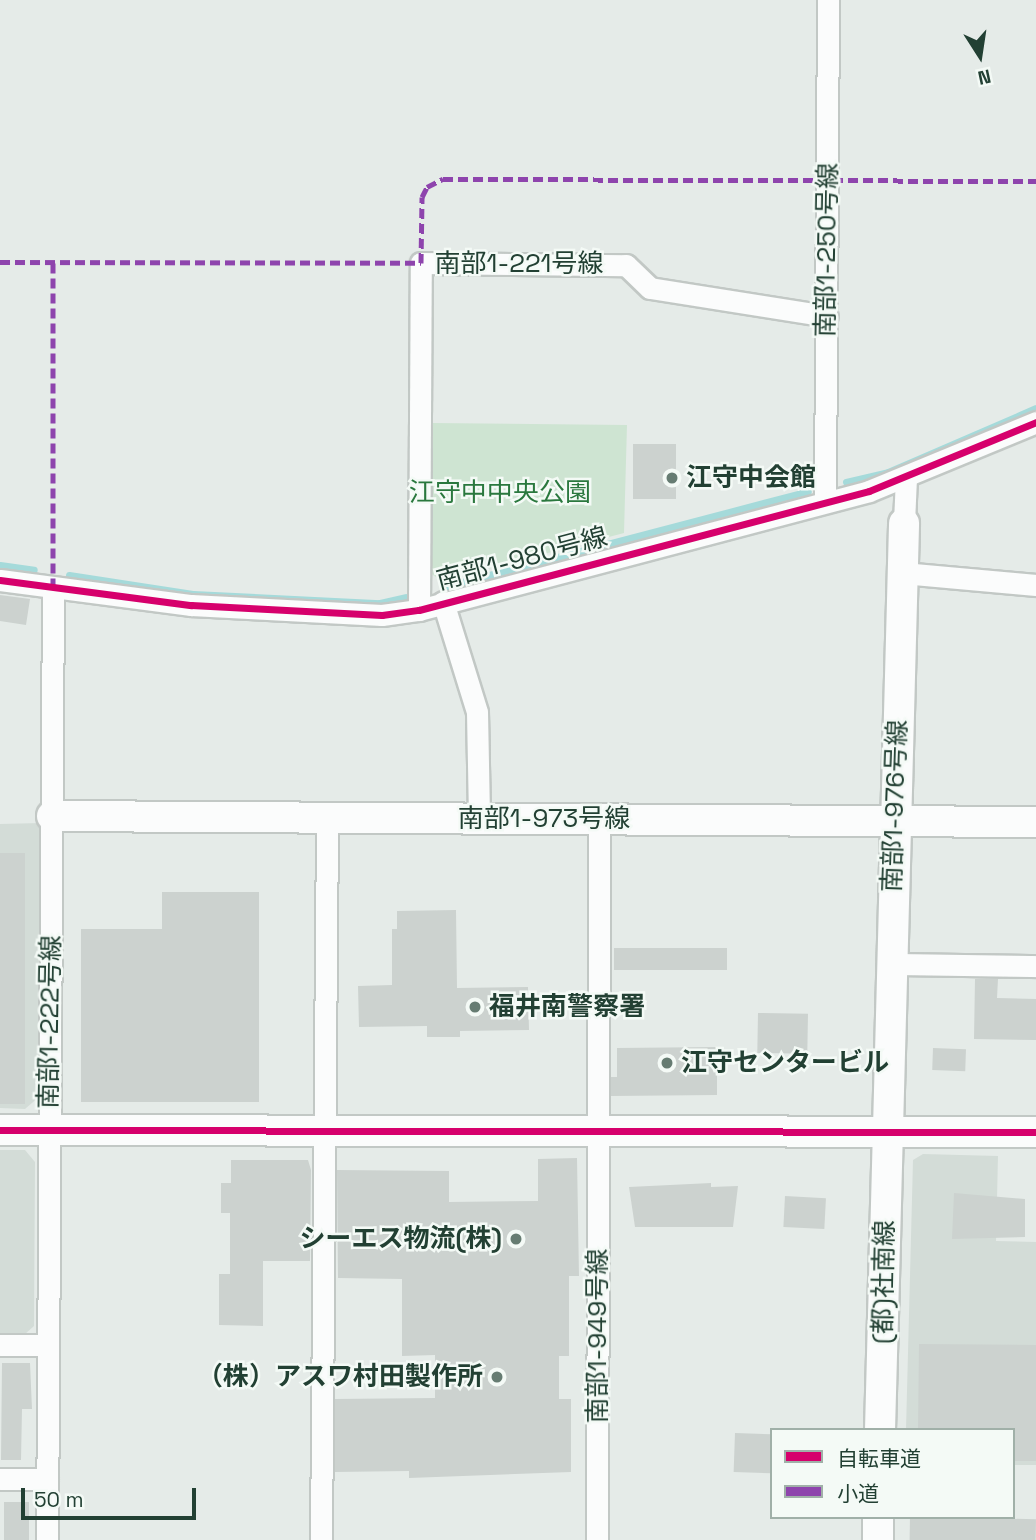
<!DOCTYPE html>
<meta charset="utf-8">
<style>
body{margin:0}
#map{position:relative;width:1036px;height:1540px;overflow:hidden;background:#e5ebe8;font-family:"Space Grotesk","Noto Sans JP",sans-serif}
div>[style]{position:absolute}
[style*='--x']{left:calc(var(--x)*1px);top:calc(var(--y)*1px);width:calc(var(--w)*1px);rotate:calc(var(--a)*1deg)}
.built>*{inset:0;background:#d3dcd7}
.green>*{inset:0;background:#cee4d2}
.stream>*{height:7px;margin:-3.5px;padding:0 3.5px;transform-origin:3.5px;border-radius:3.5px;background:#a5dada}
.building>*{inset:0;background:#ccd2cf;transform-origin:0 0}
.roads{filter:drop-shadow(2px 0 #c2c8c5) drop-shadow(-2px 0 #c2c8c5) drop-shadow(0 2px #c2c8c5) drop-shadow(0 -2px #c2c8c5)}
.street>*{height:21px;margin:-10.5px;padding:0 10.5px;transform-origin:10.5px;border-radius:10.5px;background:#fbfcfc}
.secondary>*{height:30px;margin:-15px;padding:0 15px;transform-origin:15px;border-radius:15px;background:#fbfcfc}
.quiet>*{height:5px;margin-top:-2.5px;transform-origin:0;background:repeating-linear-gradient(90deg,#8e44ad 0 10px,transparent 0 15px)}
.cycleway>*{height:7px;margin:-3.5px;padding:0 3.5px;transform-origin:3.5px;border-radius:3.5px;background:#d6006c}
.dots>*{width:19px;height:19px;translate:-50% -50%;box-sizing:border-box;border:4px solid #f4faf6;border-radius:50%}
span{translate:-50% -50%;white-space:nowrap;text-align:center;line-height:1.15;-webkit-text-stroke:5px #f4faf6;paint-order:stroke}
.street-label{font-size:26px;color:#224033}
.poi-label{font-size:26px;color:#224033;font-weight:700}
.left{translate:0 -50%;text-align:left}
.right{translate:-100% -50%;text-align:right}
.park-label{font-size:26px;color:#2a783e}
.legend{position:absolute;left:770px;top:1428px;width:245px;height:91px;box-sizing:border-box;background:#f4faf6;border:2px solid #a0b0a8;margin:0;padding:9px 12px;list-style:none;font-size:21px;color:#224033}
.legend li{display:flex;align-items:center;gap:14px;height:35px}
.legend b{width:35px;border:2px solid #a0b0a8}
.north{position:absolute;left:945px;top:21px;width:70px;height:70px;-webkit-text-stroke:5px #f4faf6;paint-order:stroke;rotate:168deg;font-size:19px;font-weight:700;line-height:28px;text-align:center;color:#224033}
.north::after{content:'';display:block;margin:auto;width:24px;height:32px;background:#224033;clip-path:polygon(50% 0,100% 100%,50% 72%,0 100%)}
.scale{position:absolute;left:21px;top:1488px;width:175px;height:32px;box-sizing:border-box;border:4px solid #224033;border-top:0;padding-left:9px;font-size:21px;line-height:24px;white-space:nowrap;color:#224033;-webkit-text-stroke:5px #f4faf6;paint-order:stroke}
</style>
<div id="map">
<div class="built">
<div style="clip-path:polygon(41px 823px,40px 1096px,25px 1109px,0 1108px,0 824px)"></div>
<div style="clip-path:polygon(0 1150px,25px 1150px,35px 1162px,34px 1326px,25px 1334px,0 1334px)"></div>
<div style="clip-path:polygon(923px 1154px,998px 1156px,996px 1241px,1036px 1242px,1036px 1465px,1013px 1465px,1013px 1430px,906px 1430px,913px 1160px)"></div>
</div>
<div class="green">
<div style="clip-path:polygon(431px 423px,627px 425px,624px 533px,442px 581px,430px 573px)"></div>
</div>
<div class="stream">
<div style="--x:846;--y:482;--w:43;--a:-13.4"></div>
<div style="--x:888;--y:472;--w:161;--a:-23.4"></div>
<div style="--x:0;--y:565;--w:34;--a:8"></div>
<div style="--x:69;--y:575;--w:125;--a:8.7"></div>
<div style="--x:193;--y:594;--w:187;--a:2.8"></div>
<div style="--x:380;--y:603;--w:26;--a:-13"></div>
<div style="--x:447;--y:586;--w:373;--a:-14.7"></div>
</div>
<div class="building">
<div style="left:633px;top:444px;width:43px;height:55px"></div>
<div style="clip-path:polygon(0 595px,30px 599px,26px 625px,0 621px)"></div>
<div style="left:0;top:853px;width:25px;height:251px"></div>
<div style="clip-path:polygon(162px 892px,259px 892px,259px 1102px,81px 1102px,81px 929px,162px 929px)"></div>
<div style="clip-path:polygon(456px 910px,457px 988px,528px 987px,529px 1030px,460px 1031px,460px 1037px,427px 1037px,427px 1026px,359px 1027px,358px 986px,392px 985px,392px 929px,397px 929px,397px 911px)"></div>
<div style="left:727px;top:948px;width:22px;height:113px;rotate:90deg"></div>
<div style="clip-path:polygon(975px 979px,998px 979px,997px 998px,1036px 999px,1036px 1040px,974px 1039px)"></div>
<div style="left:758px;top:1013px;width:50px;height:40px;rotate:1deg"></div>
<div style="clip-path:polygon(717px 1047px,717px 1095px,611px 1096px,611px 1077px,617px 1077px,617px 1048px)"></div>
<div style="left:933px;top:1048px;width:33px;height:22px;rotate:2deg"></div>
<div style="clip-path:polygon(577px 1158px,579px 1276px,569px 1276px,569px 1356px,559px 1356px,559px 1399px,571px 1399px,571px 1472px,409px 1478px,409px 1471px,335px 1472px,335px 1399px,435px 1398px,435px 1355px,402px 1356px,402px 1279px,338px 1278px,337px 1170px,449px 1171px,449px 1202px,538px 1201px,538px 1159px)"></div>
<div style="clip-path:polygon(231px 1160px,308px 1160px,311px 1170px,310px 1261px,263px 1261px,263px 1326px,219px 1325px,219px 1274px,230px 1274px,230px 1213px,221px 1213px,221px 1183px,231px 1183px)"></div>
<div style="clip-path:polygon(711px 1183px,711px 1187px,738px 1186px,733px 1227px,635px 1227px,629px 1187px)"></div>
<div style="clip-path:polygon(954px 1193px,1025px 1199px,1025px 1237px,952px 1239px)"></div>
<div style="left:785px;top:1196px;width:41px;height:31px;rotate:3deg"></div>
<div style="clip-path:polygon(919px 1344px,1036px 1345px,1036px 1461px,1013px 1461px,1013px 1430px,918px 1430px)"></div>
<div style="clip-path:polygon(2px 1363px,30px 1363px,32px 1409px,22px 1409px,21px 1460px,1px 1460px)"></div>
<div style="left:735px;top:1433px;width:37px;height:39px;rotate:2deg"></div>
<div style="left:4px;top:1502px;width:25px;height:38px"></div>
<div style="left:910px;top:1517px;width:126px;height:23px;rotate:1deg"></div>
</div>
<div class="roads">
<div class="street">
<div style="--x:825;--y:500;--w:500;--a:-89.66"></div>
<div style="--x:904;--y:523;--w:45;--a:-87.5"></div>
<div style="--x:902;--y:573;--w:135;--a:5.1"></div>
<div style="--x:0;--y:580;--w:193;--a:7.5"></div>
<div style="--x:191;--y:605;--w:191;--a:3"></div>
<div style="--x:382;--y:615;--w:37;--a:-8"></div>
<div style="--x:419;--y:610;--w:465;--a:-14.8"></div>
<div style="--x:869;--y:491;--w:181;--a:-22.4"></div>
<div style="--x:443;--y:602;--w:115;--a:72.8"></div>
<div style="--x:477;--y:712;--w:107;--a:88.9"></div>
<div style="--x:419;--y:610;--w:347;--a:-89.7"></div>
<div style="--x:421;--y:263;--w:205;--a:0.6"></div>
<div style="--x:626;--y:265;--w:33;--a:44"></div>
<div style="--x:650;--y:288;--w:179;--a:9"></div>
<div style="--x:891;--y:964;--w:145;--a:0.8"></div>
<div style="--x:0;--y:1345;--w:48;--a:0"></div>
<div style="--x:0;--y:1479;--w:47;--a:0"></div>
<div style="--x:47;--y:1540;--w:952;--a:-89.64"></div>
<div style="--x:321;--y:1540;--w:722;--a:-89.52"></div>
<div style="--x:597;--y:1540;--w:720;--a:-89.84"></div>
</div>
<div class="secondary">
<div style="--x:52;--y:816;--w:984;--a:0.35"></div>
<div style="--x:0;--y:1130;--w:1036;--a:0.11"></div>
<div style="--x:880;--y:1430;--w:907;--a:-88.48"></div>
<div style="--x:878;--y:1540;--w:23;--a:-90"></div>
</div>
</div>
<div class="quiet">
<div style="--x:0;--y:262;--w:421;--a:0.1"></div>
<div style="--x:421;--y:263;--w:66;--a:-89.1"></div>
<div style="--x:422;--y:197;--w:11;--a:-63"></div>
<div style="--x:427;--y:187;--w:18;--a:-27"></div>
<div style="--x:443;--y:179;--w:593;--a:0.19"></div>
<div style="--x:53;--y:588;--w:326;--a:-90"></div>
</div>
<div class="cycleway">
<div style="--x:0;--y:580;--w:193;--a:7.5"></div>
<div style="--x:191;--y:605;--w:191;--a:3"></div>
<div style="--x:382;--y:615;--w:37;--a:-8"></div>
<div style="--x:419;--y:610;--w:465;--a:-14.8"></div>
<div style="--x:869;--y:491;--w:181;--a:-22.4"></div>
<div style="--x:0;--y:1130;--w:1036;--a:0.11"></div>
</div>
<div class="dots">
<div style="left:672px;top:478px;background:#667c72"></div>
<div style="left:475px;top:1007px;background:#667c72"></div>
<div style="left:667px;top:1063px;background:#667c72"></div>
<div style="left:516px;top:1239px;background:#667c72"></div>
<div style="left:497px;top:1377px;background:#667c72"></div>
</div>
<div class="street-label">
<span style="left:827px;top:250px;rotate:-89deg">南部1-250号線</span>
<span style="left:519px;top:264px">南部1-221号線</span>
<span style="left:522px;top:559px;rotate:-15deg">南部1-980号線</span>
<span style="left:895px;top:806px;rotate:-88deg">南部1-976号線</span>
<span style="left:544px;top:819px">南部1-973号線</span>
<span style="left:50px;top:1022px;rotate:-89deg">南部1-222号線</span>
<span style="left:884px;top:1282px;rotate:-89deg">(都)社南線</span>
<span style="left:598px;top:1336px;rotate:-90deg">南部1-949号線</span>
</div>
<div class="poi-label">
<span class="left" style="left:686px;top:478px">江守中会館</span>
<span class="left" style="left:489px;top:1007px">福井南警察署</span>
<span class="left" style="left:681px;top:1063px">江守センタービル</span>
<span class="right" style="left:502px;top:1239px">シーエス物流(株)</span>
<span class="right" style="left:483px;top:1377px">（株）アスワ村田製作所</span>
</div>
<div class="park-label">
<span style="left:500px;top:493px">江守中中央公園</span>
</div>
<ul class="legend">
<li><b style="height:9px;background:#d6006c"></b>自転車道</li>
<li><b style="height:9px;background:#8e44ad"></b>小道</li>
</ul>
<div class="north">N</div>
<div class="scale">50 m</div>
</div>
